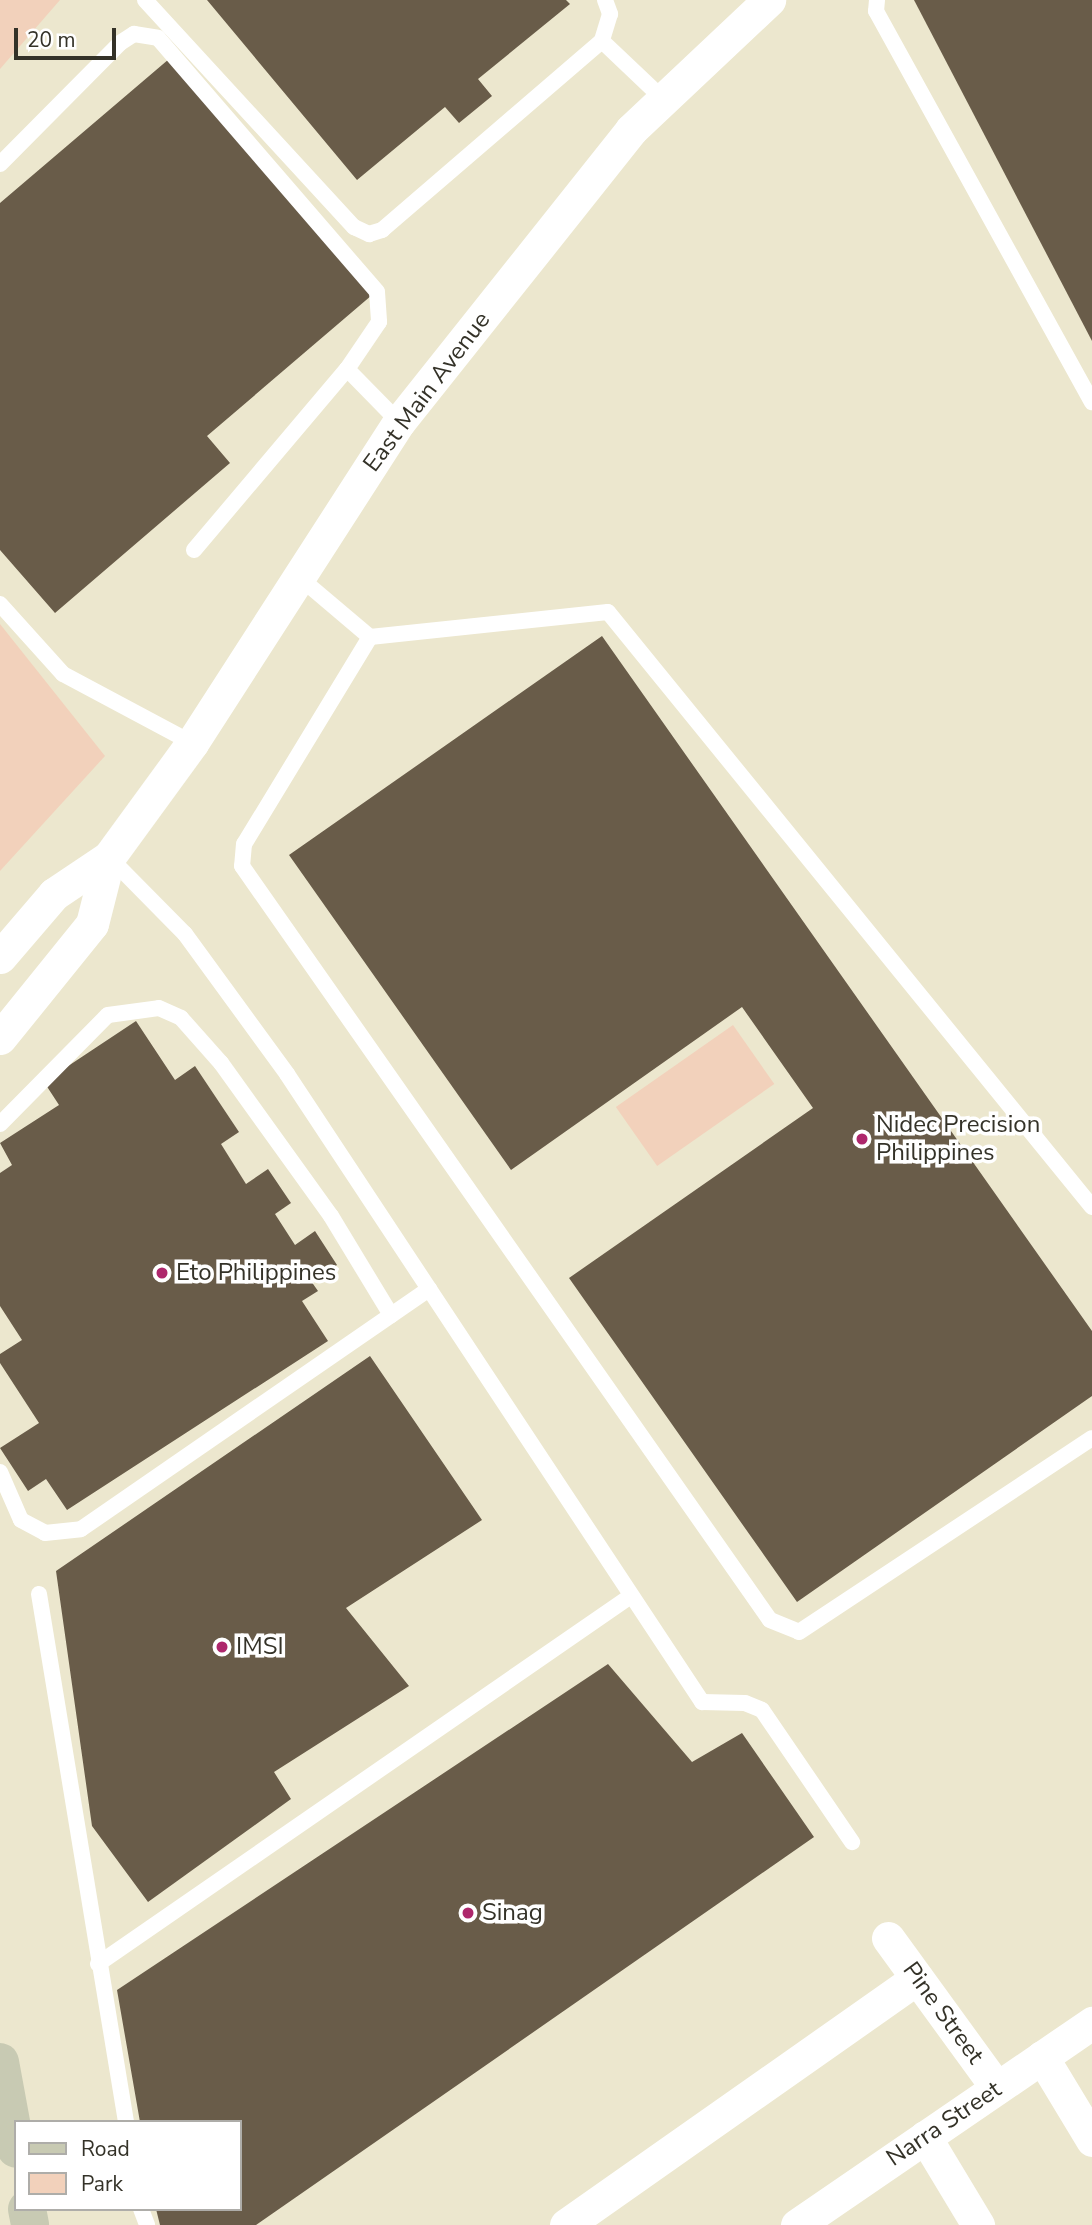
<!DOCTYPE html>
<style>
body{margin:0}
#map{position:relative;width:1092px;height:2225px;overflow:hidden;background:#ece7ce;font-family:"Nunito Sans",sans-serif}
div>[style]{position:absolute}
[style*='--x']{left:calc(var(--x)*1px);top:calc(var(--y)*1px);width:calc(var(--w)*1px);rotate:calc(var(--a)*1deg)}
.green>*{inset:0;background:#f2d1bb;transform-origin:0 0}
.building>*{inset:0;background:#695c49}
.lane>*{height:16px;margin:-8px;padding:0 8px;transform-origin:8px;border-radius:8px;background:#fff}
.street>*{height:33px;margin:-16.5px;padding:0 16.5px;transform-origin:16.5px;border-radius:16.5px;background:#fff}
.secondary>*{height:38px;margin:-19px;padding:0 19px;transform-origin:19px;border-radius:19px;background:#c8cab3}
.dots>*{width:19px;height:19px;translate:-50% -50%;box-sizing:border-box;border:4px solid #fff;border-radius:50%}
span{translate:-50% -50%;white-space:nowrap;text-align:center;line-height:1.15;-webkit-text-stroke:7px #fff;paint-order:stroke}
.street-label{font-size:24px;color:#343228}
.poi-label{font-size:24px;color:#343228}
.left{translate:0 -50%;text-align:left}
.legend{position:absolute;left:14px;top:2120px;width:228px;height:91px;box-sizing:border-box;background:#fff;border:2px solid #aeada9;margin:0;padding:9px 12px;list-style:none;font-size:21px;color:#343228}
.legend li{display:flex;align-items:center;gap:14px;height:35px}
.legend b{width:35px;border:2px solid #aeada9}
.scale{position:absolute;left:14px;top:28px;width:102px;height:32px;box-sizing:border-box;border:4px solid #343228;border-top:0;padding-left:9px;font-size:21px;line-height:24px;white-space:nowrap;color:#343228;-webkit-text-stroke:5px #fff;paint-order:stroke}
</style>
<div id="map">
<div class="green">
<div style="clip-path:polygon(0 0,60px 0,0 69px)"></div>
<div style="clip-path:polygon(0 624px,105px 756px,0 871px)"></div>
<div style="left:733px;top:1025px;width:72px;height:143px;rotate:55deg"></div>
</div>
<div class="building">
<div style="clip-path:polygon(207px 0,566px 0,570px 4px,478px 79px,492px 96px,459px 123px,445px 107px,357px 180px)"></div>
<div style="clip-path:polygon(914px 0,1092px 0,1092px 341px)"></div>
<div style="clip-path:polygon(169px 59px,372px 295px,207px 436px,230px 463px,55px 613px,0 550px,0 203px)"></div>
<div style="clip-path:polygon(602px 636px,1092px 1331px,1092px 1396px,797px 1602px,569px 1278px,813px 1108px,742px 1007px,511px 1170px,289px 855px)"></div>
<div style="clip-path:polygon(136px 1021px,175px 1080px,195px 1066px,239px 1132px,221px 1144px,246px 1184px,268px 1169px,291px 1203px,275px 1214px,295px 1245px,315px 1231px,337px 1265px,311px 1281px,318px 1291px,302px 1301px,328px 1341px,67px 1510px,46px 1479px,28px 1491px,0 1448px,39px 1423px,0 1363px,0 1354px,22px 1340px,0 1306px,0 1173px,12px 1165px,0 1143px,59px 1105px,44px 1082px)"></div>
<div style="clip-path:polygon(370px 1356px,482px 1520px,346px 1608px,409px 1686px,274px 1772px,291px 1799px,148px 1902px,92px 1826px,56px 1571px)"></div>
<div style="clip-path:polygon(608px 1664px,692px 1762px,742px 1733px,814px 1837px,256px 2225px,160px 2225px,156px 2209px,240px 2209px,240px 2122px,140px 2122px,117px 1990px)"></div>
</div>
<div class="lane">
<div style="--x:145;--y:0;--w:309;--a:47.4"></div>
<div style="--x:354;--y:227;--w:17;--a:25"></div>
<div style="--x:369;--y:234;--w:14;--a:-17"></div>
<div style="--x:382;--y:230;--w:290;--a:-40.7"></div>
<div style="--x:605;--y:0;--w:15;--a:70"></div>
<div style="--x:610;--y:14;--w:28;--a:107"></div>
<div style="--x:602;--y:41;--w:83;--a:43.5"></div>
<div style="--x:877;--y:0;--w:11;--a:95"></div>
<div style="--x:876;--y:11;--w:447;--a:61.1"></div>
<div style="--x:0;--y:164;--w:170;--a:-45.2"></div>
<div style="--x:120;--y:43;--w:17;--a:-33"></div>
<div style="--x:134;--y:34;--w:24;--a:9"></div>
<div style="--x:158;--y:38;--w:335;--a:49.2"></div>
<div style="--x:377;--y:292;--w:30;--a:86"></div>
<div style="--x:379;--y:322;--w:57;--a:124.2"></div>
<div style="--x:194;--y:550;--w:237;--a:-49.8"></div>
<div style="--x:347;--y:369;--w:74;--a:45.5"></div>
<div style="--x:299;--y:577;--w:93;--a:40.2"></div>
<div style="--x:370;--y:637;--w:239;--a:-6"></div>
<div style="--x:608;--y:612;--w:767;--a:50.87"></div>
<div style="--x:0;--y:604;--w:94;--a:48"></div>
<div style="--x:63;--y:674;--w:146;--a:28.1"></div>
<div style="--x:370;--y:637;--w:242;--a:121.3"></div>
<div style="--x:244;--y:844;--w:22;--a:95"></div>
<div style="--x:242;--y:866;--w:920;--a:55"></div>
<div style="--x:770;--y:1620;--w:31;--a:22"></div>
<div style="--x:799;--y:1632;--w:351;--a:-33.5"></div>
<div style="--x:109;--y:857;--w:108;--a:45.4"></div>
<div style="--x:185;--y:934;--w:173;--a:53.9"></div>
<div style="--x:287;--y:1074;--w:753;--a:56.54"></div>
<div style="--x:702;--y:1702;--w:43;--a:1.3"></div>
<div style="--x:745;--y:1703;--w:18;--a:22"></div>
<div style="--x:762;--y:1710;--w:160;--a:55.7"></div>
<div style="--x:0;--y:1124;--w:153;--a:-45.3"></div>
<div style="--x:108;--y:1015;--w:51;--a:-7.8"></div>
<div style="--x:159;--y:1008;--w:24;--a:24"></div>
<div style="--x:181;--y:1018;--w:60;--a:48.4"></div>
<div style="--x:221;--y:1063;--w:188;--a:54.3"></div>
<div style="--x:331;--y:1216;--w:116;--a:58.8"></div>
<div style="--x:0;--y:1472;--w:52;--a:66.4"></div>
<div style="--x:21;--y:1520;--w:27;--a:28"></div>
<div style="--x:45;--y:1533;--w:36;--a:-6"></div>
<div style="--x:81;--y:1529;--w:423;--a:-34.6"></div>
<div style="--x:39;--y:1594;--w:535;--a:80.64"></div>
<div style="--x:98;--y:1964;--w:644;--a:-34.63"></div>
<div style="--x:141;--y:2209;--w:17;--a:69"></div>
</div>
<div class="street">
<div style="--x:0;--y:957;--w:83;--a:-49.4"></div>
<div style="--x:54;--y:894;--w:66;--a:-33.9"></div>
<div style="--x:109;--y:857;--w:141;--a:-53.9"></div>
<div style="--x:192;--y:743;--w:382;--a:-57.2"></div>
<div style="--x:399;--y:422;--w:373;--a:-51.5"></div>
<div style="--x:631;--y:130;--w:190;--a:-43.3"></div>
<div style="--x:0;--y:1038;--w:146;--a:-51.1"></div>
<div style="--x:92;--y:924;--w:69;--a:-75.8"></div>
<div style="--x:888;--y:1938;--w:185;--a:54"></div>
<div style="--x:1042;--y:2057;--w:97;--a:58.9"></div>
<div style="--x:925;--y:2137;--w:103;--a:58.9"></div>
<div style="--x:566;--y:2225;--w:429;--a:-35.1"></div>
<div style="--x:797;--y:2225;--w:358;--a:-34.4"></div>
</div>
<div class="secondary">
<div style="--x:0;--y:2062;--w:88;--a:79.6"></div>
<div style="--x:27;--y:2209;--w:16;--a:79"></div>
</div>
<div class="dots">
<div style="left:862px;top:1139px;background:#ae276c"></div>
<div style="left:162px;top:1273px;background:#ae276c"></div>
<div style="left:222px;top:1647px;background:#ae276c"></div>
<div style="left:468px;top:1913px;background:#ae276c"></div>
</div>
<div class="street-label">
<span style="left:427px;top:392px;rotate:-53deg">East Main Avenue</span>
<span style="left:943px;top:2013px;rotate:54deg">Pine Street</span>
<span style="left:944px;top:2124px;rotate:-34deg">Narra Street</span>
</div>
<div class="poi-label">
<span class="left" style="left:876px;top:1139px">Nidec Precision<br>Philippines</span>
<span class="left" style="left:176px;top:1273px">Eto Philippines</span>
<span class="left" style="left:236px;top:1647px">IMSI</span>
<span class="left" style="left:482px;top:1913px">Sinag</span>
</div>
<ul class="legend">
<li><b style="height:9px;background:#c8cab3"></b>Road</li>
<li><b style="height:19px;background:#f2d1bb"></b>Park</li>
</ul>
<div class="scale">20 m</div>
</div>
